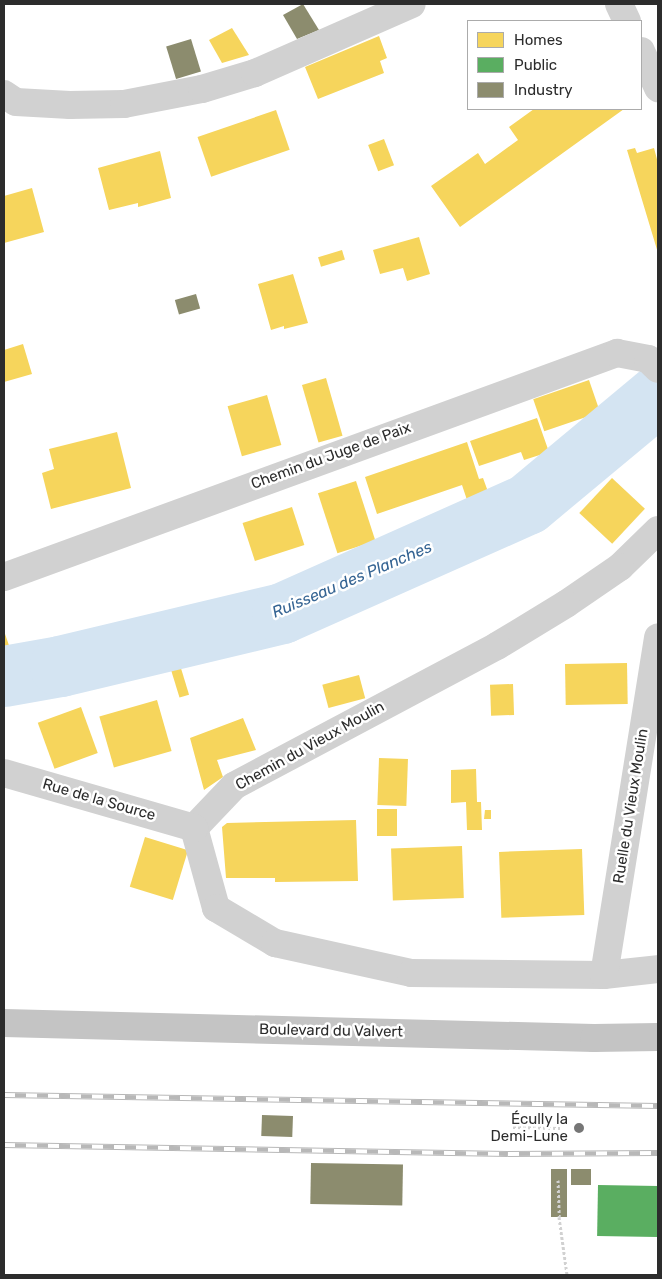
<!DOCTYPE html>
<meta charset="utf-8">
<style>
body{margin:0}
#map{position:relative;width:662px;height:1279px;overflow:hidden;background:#fff;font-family:Rubik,sans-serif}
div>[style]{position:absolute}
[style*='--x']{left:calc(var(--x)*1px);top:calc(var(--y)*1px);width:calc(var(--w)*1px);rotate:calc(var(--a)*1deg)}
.homes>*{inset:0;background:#f6d55c;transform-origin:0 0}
.public>*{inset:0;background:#5aae61;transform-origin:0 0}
.industry>*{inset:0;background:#8c8c6e;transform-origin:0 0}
.river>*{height:61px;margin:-30.5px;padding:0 30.5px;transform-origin:30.5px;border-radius:30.5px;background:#d4e4f2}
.path>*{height:3px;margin-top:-1.5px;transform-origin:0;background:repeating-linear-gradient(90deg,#d1d1d1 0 2.5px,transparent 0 5px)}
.minor>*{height:28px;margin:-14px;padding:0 14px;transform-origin:14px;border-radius:14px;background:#d1d1d1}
.major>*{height:28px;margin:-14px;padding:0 14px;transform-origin:14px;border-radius:14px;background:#c4c4c4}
.rail>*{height:5.5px;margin-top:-2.75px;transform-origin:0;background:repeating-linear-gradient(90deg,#fff 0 11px,#b8b8b8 0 22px);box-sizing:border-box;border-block:1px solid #b8b8b8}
.dots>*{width:14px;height:14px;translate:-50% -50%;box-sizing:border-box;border:2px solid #fff;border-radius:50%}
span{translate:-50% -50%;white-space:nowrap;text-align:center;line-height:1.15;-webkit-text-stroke:5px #fff;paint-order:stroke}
.street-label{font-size:15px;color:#2c2c2c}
.poi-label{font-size:15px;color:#2c2c2c}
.right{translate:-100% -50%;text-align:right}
.water-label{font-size:16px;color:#356493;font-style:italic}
.frame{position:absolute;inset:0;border:5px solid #2c2c2c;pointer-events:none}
.legend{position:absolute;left:467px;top:20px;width:175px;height:90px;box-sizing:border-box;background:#fff;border:1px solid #ababab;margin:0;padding:6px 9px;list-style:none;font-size:15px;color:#2c2c2c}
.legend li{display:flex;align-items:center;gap:10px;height:25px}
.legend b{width:25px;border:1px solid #ababab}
</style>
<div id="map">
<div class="homes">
<div style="clip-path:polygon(232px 28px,249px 55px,222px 63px,209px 40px)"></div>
<div style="clip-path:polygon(379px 36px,387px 58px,380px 61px,384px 73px,318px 99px,305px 67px)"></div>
<div style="clip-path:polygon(534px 109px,624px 109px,460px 227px,431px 186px,478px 153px,485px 164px,518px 140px,509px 127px)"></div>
<div style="left:276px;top:110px;width:42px;height:83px;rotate:71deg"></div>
<div style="left:384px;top:139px;width:28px;height:17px;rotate:69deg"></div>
<div style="clip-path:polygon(635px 148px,637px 153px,654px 148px,658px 163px,658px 253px,627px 150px)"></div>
<div style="clip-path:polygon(160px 151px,171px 198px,138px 207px,138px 203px,109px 210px,98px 168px)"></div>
<div style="clip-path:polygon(32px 188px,44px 232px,4px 243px,4px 196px)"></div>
<div style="clip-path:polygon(419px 237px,430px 274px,407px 281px,403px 268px,380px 274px,373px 250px)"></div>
<div style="left:342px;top:250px;width:10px;height:25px;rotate:73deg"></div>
<div style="clip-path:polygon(293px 274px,308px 323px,284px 329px,284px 326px,271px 330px,258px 284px)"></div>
<div style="clip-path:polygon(23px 344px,32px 374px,4px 382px,4px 350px)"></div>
<div style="left:326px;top:378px;width:60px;height:25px;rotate:74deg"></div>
<div style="left:589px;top:380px;width:34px;height:59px;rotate:71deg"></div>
<div style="left:267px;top:395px;width:52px;height:41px;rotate:74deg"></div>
<div style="clip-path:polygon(537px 418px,549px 452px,524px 460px,521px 452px,479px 466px,470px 441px)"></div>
<div style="clip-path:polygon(117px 432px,131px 488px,51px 509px,42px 473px,54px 469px,49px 449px)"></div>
<div style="clip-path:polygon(467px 442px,479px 479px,483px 478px,494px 508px,472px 515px,462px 485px,377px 514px,365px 477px)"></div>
<div style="left:612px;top:478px;width:45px;height:48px;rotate:43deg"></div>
<div style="left:356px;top:481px;width:63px;height:40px;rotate:72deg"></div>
<div style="left:292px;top:507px;width:40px;height:52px;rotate:72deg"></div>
<div style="clip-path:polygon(4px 631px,13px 657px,4px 660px)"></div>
<div style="left:627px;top:663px;width:41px;height:62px;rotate:89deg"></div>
<div style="left:180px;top:665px;width:31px;height:10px;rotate:73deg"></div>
<div style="left:359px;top:675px;width:24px;height:38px;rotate:75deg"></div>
<div style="left:513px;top:684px;width:31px;height:23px;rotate:88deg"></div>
<div style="left:157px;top:700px;width:53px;height:60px;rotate:74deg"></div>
<div style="left:81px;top:707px;width:49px;height:46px;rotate:70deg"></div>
<div style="clip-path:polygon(243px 718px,256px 750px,217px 760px,223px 777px,204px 790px,190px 738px)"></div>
<div style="left:379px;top:758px;width:29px;height:47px;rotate:2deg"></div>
<div style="clip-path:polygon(476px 769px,477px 802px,481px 802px,482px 830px,467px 830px,466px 802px,451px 803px,451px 770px)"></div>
<div style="left:377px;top:809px;width:20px;height:27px"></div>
<div style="clip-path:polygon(485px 810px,491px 810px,491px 819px,484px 819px)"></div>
<div style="clip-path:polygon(356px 820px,358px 881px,275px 882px,275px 878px,226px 878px,222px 827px,227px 823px)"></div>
<div style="left:145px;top:837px;width:45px;height:52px;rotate:17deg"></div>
<div style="left:462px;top:846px;width:52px;height:71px;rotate:88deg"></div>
<div style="left:582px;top:849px;width:66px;height:83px;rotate:88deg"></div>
</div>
<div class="public">
<div style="left:598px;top:1185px;width:60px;height:51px;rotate:1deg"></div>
</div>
<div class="industry">
<div style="clip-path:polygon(303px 4px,319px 30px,297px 39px,283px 15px)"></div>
<div style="left:191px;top:39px;width:34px;height:26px;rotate:73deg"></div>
<div style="left:196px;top:294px;width:15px;height:22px;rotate:74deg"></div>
<div style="left:262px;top:1115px;width:31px;height:21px;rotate:2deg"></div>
<div style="left:311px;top:1163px;width:92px;height:41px;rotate:1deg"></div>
<div style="left:551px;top:1169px;width:16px;height:48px"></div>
<div style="left:571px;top:1169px;width:20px;height:16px"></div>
</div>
<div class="river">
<div style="--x:4;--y:676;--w:57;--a:-10.1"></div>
<div style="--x:60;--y:666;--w:228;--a:-13.4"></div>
<div style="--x:282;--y:613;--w:268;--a:-24"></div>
<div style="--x:527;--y:504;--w:170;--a:-39.8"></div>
</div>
<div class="path">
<div style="--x:513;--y:1127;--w:47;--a:1.2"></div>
<div style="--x:558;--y:1180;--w:37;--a:88"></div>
<div style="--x:559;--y:1217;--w:59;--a:82.1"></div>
</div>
<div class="minor">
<div style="--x:619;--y:4;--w:19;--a:65"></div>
<div style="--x:641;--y:51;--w:41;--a:65.3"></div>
<div style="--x:4;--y:94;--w:14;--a:34"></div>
<div style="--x:16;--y:102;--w:54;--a:3.2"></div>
<div style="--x:70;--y:105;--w:54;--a:-1.1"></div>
<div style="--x:124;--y:104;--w:79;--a:-10.9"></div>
<div style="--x:202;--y:89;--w:55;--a:-16.8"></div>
<div style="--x:255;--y:73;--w:171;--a:-23.7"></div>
<div style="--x:658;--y:530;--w:53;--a:135.8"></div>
<div style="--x:620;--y:567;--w:65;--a:145.6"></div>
<div style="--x:566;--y:604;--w:81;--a:148.7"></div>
<div style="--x:497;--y:646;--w:298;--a:152"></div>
<div style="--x:234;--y:786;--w:58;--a:133.6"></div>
<div style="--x:194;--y:828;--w:83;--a:74.6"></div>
<div style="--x:216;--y:908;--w:69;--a:30.7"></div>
<div style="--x:275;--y:943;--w:139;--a:12.4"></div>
<div style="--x:411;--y:973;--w:193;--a:0.6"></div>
<div style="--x:604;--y:975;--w:54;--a:-6.3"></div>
<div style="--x:4;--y:577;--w:653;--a:-20.07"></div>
<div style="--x:617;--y:353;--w:32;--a:11"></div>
<div style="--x:648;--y:359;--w:14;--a:45"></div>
<div style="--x:4;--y:773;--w:198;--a:16.1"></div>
<div style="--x:604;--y:975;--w:342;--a:-80.9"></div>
</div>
<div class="major">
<div style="--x:4;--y:1023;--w:590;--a:1.46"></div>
<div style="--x:594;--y:1038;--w:64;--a:-0.9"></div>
</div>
<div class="rail">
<div style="--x:4;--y:1095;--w:654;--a:0.96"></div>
<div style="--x:4;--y:1145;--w:504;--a:1.02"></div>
<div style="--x:508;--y:1154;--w:150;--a:-0.4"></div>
</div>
<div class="dots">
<div style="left:579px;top:1128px;background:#767676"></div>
</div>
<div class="street-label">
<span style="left:331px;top:456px;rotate:-20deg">Chemin du Juge de Paix</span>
<span style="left:310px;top:746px;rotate:-29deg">Chemin du Vieux Moulin</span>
<span style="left:99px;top:800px;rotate:16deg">Rue de la Source</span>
<span style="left:631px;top:806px;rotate:-81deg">Ruelle du Vieux Moulin</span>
<span style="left:331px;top:1031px;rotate:1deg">Boulevard du Valvert</span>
</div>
<div class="poi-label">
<span class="right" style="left:568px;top:1128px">Écully la<br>Demi-Lune</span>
</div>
<div class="water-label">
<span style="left:352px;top:580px;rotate:-23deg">Ruisseau des Planches</span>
</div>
<div class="frame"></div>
<ul class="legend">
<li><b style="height:14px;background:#f6d55c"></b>Homes</li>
<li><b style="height:14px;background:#5aae61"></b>Public</li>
<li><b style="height:14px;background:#8c8c6e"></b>Industry</li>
</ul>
</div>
